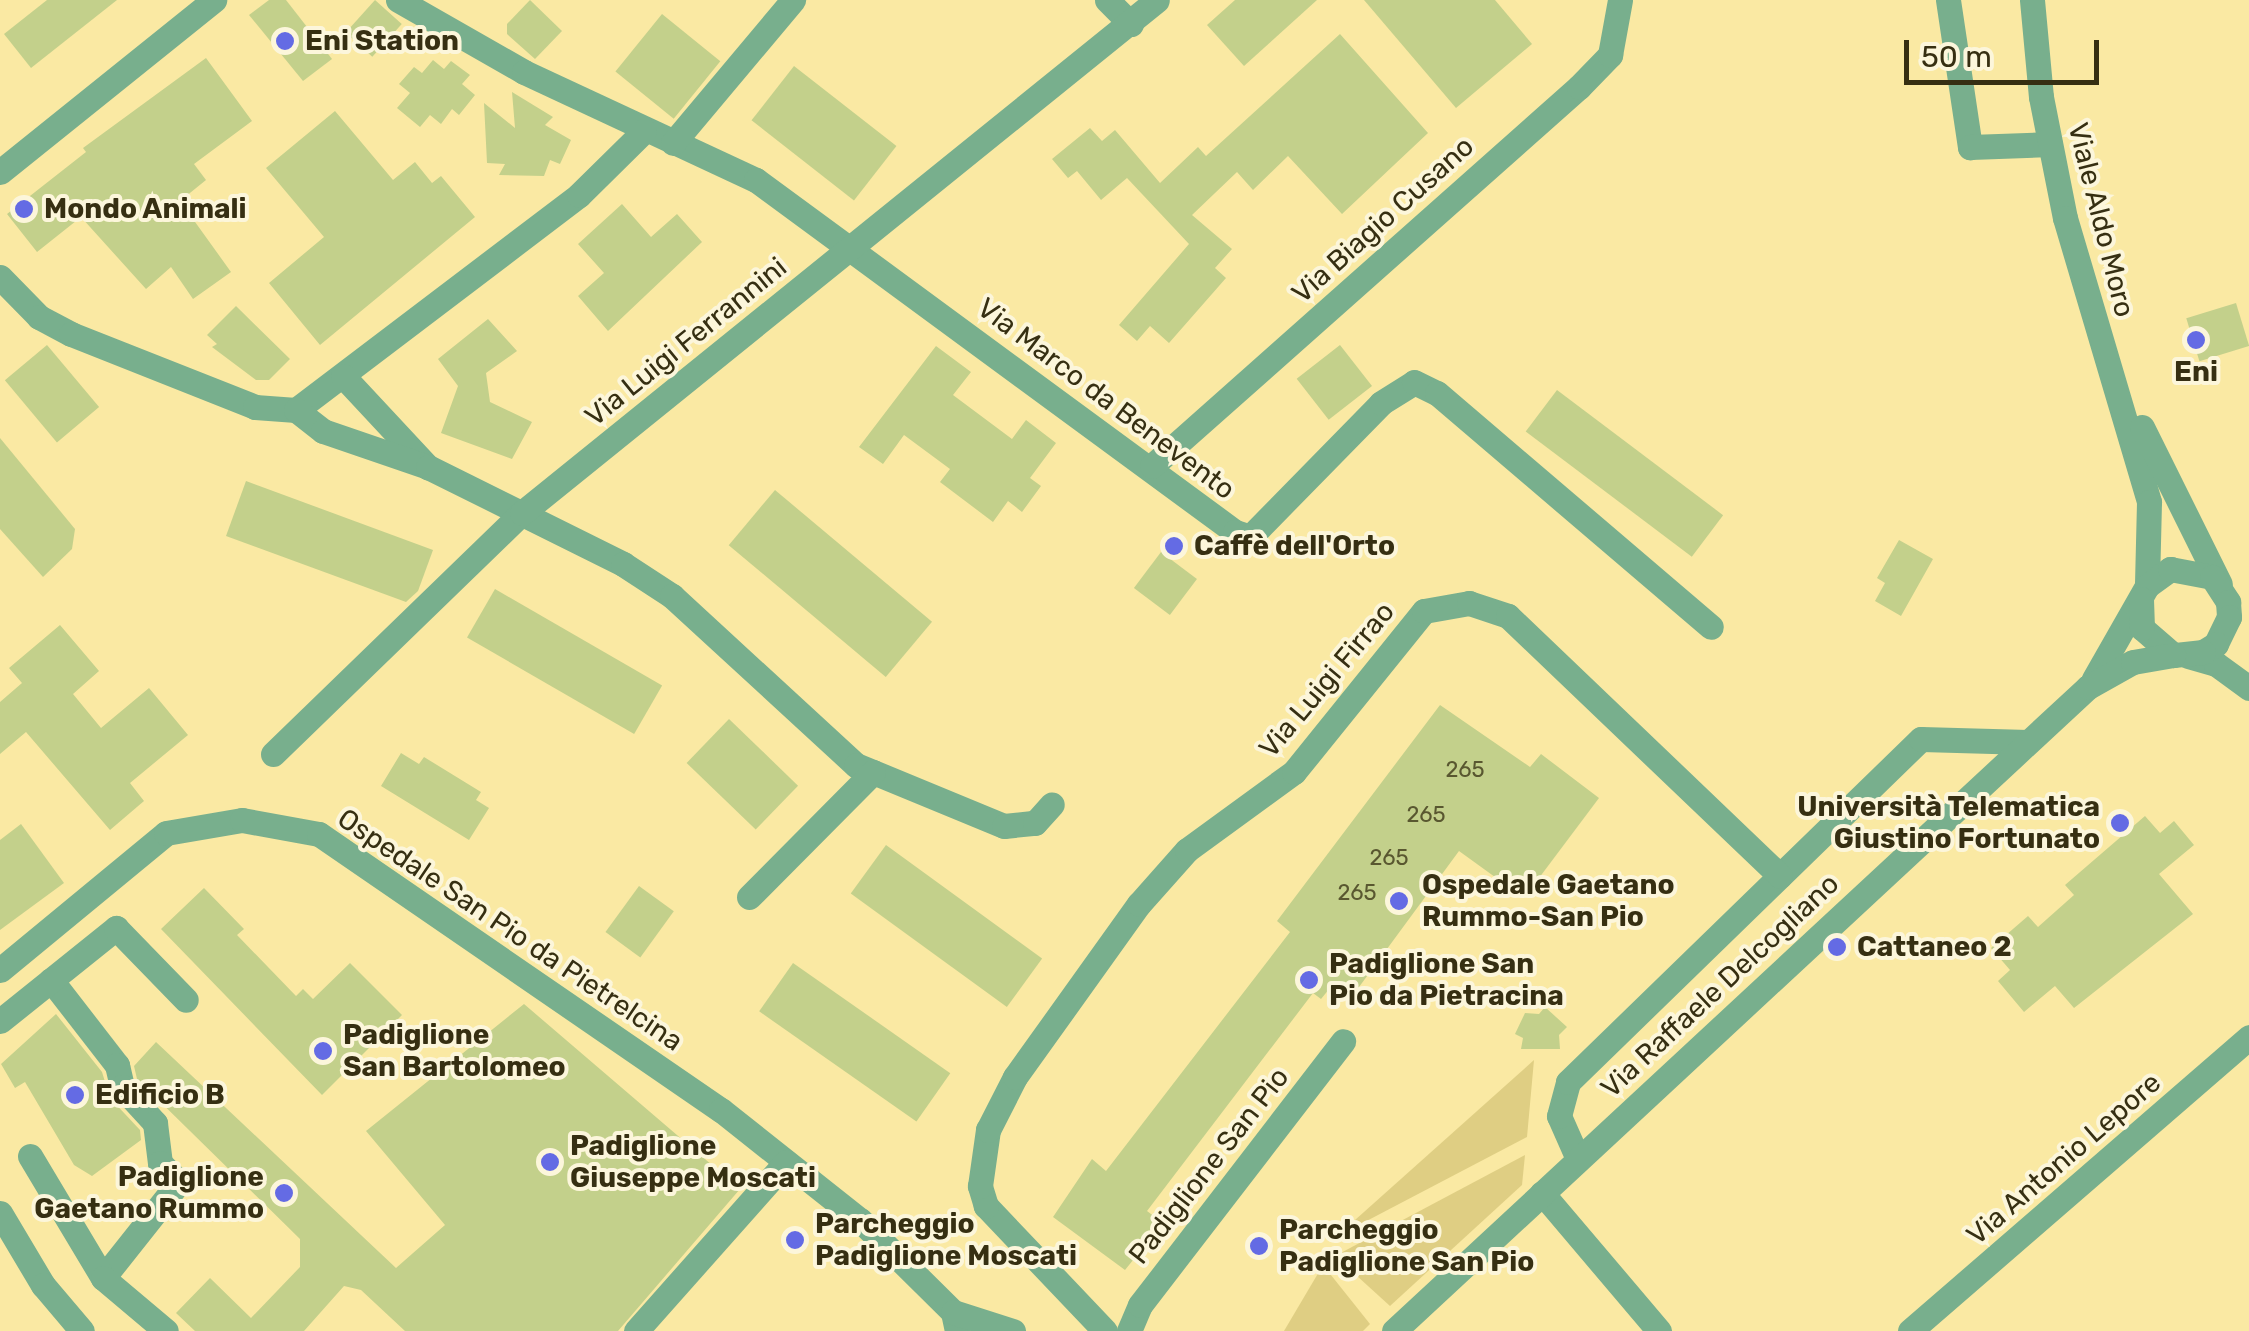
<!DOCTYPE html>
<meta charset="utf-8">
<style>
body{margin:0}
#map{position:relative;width:2249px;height:1331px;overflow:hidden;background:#fae9a3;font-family:Rubik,sans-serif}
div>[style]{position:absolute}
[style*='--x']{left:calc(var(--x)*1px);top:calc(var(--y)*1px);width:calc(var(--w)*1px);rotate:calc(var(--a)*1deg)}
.green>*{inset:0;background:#dfce83}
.building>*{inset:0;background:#c3d08b;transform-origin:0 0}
.minor>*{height:25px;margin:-12.5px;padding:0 12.5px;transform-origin:12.5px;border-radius:12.5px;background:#78af8d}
.dots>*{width:28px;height:28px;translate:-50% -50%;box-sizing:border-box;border:5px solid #fcf6db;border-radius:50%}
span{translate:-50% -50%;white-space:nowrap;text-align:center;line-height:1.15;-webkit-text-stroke:8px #fcf6db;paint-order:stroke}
.number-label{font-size:22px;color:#595730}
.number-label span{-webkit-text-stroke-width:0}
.poi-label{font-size:28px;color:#362f12;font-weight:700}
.left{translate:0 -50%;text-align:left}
.right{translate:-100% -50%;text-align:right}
.street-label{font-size:28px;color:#362f12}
.scale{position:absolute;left:1904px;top:40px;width:195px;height:45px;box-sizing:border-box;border:5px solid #362f12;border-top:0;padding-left:12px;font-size:30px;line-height:35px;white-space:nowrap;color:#362f12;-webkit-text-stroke:8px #fcf6db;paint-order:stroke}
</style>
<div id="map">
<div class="green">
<div style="clip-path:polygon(1534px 1060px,1527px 1137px,1336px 1237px)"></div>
<div style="clip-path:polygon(1525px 1155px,1522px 1185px,1390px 1306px,1335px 1256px)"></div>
<div style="clip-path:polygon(1323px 1265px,1370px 1324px,1363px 1331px,1284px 1331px)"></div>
</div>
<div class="building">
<div style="clip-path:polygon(47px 0,117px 0,31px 68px,4px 34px)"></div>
<div style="clip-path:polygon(269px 0,286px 0,332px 59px,303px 81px,249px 15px)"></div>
<div style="left:375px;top:0;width:36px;height:44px;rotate:42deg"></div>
<div style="clip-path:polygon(530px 0,562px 31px,535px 59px,507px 34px,507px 24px)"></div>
<div style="clip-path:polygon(1235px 0,1317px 0,1244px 66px,1207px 25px)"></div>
<div style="clip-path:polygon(1364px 0,1495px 0,1532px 44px,1456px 108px)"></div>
<div style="left:662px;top:14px;width:75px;height:74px;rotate:39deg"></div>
<div style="clip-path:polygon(1340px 34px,1428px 133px,1342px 214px,1288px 156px,1253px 190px,1237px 172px,1192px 215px,1232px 249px,1215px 268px,1226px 278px,1169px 343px,1150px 326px,1137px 341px,1119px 325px,1189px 244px,1127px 178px,1101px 200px,1077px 171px,1068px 178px,1052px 159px,1090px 128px,1102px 141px,1115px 130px,1160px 183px,1198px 147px,1206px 156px)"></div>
<div style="clip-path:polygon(206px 58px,252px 121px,194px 164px,206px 180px,180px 201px,231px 272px,193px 299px,171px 267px,146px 289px,81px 217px,37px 252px,7px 214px,86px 152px,83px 148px)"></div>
<div style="clip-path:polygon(433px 60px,444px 69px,451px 61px,470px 75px,462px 84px,475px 95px,459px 115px,452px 109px,441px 124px,430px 115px,420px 127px,397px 108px,410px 93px,399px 84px,414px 67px,422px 73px)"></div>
<div style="left:794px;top:66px;width:130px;height:69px;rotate:38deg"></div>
<div style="clip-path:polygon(512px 92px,553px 117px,545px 125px,571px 140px,560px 164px,550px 160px,544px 176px,499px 175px,505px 164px,487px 163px,484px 103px,515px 128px)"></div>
<div style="clip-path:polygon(335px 111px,393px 180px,415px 162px,432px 183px,441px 176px,475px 217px,320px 345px,269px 283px,324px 237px,266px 168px)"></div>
<div style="clip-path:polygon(622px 204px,651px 237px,677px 214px,702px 242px,608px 331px,578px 296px,604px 273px,578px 244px)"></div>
<div style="left:2236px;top:303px;width:45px;height:52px;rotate:73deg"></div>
<div style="clip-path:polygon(236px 306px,290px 359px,269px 380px,256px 380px,212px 347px,217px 344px,207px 335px)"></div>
<div style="clip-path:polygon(488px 319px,517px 351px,486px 373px,490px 402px,532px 422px,512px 459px,441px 433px,458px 386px,438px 359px)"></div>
<div style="left:47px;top:345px;width:81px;height:55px;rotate:50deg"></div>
<div style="left:1340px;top:345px;width:52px;height:55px;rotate:52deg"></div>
<div style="clip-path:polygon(936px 346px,971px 372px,953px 395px,1012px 439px,1026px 420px,1056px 443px,1030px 478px,1041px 486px,1022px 512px,1008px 501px,993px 522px,940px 482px,950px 469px,904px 435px,883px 464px,859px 447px)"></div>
<div style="left:1557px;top:390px;width:208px;height:52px;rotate:37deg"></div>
<div style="clip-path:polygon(0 438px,75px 529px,72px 549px,43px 577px,0 529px)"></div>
<div style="clip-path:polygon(246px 481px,433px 550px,418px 591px,406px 602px,226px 536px)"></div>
<div style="left:775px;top:490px;width:205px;height:72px;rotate:40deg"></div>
<div style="clip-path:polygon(1899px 540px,1933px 559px,1901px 616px,1875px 601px,1885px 583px,1877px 578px)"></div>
<div style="left:1161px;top:552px;width:45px;height:45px;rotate:37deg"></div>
<div style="left:495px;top:589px;width:193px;height:56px;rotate:30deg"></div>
<div style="clip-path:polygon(60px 625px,99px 671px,73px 694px,101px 728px,149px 688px,188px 735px,130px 783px,144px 801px,110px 830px,26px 732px,0 754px,0 702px,22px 683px,9px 668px)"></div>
<div style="clip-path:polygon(1440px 705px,1530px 767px,1541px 754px,1599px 798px,1524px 898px,1459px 851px,1348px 1002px,1330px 988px,1321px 999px,1313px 993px,1147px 1211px,1163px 1223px,1125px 1270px,1053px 1217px,1092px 1159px,1106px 1171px,1290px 932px,1277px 921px)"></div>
<div style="left:729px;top:719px;width:96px;height:61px;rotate:44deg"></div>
<div style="clip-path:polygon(401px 753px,419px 764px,424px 757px,481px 792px,476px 800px,489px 808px,469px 840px,381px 786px)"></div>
<div style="clip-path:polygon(2145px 816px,2160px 833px,2174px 821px,2194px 845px,2159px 874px,2193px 914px,2074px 1008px,2055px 986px,2024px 1012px,1998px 981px,2010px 970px,1991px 948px,2028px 916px,2038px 927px,2074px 895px,2065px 885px)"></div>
<div style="clip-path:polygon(21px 824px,64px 883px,0 930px,0 840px)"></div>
<div style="left:886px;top:845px;width:193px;height:60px;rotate:36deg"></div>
<div style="left:639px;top:886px;width:43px;height:57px;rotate:36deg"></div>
<div style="clip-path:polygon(204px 888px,244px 929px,237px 935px,296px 996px,303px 989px,313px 999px,350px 963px,402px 1015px,322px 1095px,161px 929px)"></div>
<div style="left:793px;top:963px;width:192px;height:59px;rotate:35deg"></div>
<div style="clip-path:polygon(524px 1004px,740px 1189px,618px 1331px,405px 1331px,361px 1290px,344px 1286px,304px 1331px,195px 1331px,176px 1313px,210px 1278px,251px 1318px,300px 1267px,300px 1239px,137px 1079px,134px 1066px,156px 1042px,396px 1268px,445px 1225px,366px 1131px)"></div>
<div style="clip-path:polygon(1545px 1007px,1567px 1027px,1559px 1035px,1560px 1049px,1521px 1049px,1523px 1038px,1515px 1034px,1525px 1013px,1539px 1014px)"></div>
<div style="clip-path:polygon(56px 1014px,102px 1072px,110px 1098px,140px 1130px,141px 1140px,92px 1176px,74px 1165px,25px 1082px,15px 1088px,1px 1064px)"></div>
</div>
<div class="minor">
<div style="--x:398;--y:0;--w:145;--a:29.7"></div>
<div style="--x:524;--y:72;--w:256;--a:25"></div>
<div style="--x:756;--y:180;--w:594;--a:36.31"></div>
<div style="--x:1235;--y:532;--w:16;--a:18"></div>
<div style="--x:1250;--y:537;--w:187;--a:-45.6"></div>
<div style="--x:1381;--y:403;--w:39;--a:-32"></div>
<div style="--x:1414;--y:382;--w:25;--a:26"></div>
<div style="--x:1437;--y:393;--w:360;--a:40.5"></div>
<div style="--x:1107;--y:0;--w:34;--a:45"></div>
<div style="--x:1948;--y:0;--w:149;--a:81.5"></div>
<div style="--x:1970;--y:147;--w:80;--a:-2.1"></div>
<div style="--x:2032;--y:0;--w:97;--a:84.7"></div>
<div style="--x:2041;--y:97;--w:123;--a:78.8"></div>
<div style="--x:2065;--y:218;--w:296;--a:73.5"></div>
<div style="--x:2149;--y:502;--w:84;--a:91.4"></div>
<div style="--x:673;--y:143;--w:187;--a:-50"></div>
<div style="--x:0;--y:172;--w:275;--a:-38.8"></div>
<div style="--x:0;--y:277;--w:56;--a:45.7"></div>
<div style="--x:39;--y:317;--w:36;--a:28"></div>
<div style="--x:71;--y:334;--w:198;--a:21.6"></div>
<div style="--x:255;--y:407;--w:41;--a:4.2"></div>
<div style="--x:296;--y:410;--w:355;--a:-37.2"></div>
<div style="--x:579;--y:195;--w:91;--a:-44.6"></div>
<div style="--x:343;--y:376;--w:125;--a:47"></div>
<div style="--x:296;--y:410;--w:34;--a:38"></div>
<div style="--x:323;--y:431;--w:111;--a:18.9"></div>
<div style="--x:428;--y:467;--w:218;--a:26.4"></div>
<div style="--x:623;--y:564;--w:59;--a:33.1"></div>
<div style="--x:672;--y:596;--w:250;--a:42.6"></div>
<div style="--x:856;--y:765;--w:160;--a:22.4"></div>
<div style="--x:1004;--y:826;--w:31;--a:-6"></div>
<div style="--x:1035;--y:823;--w:25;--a:-48"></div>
<div style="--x:2142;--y:427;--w:175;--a:63.6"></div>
<div style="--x:1152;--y:466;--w:571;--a:-41.59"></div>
<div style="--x:1579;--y:87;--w:45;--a:-45.9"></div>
<div style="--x:1610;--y:55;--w:56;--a:-79.7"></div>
<div style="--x:2188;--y:656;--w:29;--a:16"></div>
<div style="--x:2216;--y:664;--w:41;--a:36"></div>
<div style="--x:2094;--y:679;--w:107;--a:-60.3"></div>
<div style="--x:2147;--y:586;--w:29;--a:-36"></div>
<div style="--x:2170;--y:569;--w:43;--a:10.8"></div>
<div style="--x:2212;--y:577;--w:30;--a:57"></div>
<div style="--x:2228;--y:602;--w:15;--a:86"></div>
<div style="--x:2229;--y:617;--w:30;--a:116"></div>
<div style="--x:2216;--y:644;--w:15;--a:148"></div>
<div style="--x:2203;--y:652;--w:30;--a:174"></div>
<div style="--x:2173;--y:655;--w:41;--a:-138.9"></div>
<div style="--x:2142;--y:628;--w:29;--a:-92"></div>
<div style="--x:273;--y:754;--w:347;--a:-44.1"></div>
<div style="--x:522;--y:513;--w:816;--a:-38.93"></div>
<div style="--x:749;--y:897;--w:176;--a:-45.2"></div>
<div style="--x:0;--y:970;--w:215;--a:-39.5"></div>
<div style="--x:166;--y:833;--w:77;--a:-9.7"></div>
<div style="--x:242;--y:820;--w:78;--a:10.3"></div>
<div style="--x:319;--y:834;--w:488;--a:34.5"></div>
<div style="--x:721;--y:1110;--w:177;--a:38.4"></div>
<div style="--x:860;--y:1220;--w:131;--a:44.7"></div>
<div style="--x:51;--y:980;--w:108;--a:52.2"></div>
<div style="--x:117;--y:1065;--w:23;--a:77"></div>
<div style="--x:122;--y:1087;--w:49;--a:47.5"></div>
<div style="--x:155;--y:1123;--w:40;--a:82.9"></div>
<div style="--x:160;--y:1163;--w:27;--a:45"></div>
<div style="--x:179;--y:1182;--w:122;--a:128.4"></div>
<div style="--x:0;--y:1021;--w:149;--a:-38.7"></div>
<div style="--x:116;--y:928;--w:100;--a:45.8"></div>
<div style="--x:30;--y:1156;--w:142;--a:59.1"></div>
<div style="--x:103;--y:1278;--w:82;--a:40.1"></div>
<div style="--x:1578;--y:1159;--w:47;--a:-113.8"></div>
<div style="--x:1559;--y:1116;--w:35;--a:-75"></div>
<div style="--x:1568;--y:1082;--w:492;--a:-44.2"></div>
<div style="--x:1921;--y:739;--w:107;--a:1.6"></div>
<div style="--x:1542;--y:1193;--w:181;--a:49.7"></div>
<div style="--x:0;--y:1213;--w:84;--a:59.2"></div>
<div style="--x:43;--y:1285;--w:60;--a:49.7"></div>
<div style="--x:636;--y:1331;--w:226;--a:-48.4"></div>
<div style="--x:957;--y:1331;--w:19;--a:-102"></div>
<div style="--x:953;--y:1312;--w:63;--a:17.6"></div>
<div style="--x:1105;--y:1331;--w:173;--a:-133.6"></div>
<div style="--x:986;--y:1206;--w:21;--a:-107"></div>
<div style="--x:980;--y:1186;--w:57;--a:-81.9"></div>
<div style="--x:988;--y:1130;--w:59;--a:-63"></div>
<div style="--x:1015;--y:1077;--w:213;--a:-54.4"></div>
<div style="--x:1139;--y:904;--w:72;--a:-48.4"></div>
<div style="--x:1187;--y:850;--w:132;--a:-36.1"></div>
<div style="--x:1294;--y:772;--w:207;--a:-51.1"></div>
<div style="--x:1424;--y:611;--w:46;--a:-10.1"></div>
<div style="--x:1469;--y:603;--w:41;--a:18.4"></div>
<div style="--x:1508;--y:616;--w:376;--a:43.7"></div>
<div style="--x:1129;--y:1331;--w:28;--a:-67"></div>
<div style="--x:1140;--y:1305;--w:333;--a:-52.4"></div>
<div style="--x:1394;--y:1331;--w:947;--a:-42.86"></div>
<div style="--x:2088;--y:687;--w:51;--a:-29.1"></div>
<div style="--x:2133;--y:662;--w:41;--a:-9.9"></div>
<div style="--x:1910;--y:1331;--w:449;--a:-40.9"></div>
</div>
<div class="dots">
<div style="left:285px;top:41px;background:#646be4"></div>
<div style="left:24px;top:209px;background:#646be4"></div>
<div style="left:2196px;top:340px;background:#646be4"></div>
<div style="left:1174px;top:546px;background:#646be4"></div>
<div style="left:2120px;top:823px;background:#646be4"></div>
<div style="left:1399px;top:901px;background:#646be4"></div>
<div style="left:1837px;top:947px;background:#646be4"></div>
<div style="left:1309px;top:980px;background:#646be4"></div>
<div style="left:323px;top:1051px;background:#646be4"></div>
<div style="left:75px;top:1095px;background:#646be4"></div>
<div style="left:550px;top:1162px;background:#646be4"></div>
<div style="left:284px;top:1193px;background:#646be4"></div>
<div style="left:795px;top:1240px;background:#646be4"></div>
<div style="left:1259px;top:1246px;background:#646be4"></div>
</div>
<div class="number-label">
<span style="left:1465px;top:770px">265</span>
<span style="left:1426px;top:815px">265</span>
<span style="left:1389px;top:858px">265</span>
<span style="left:1357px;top:893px">265</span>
</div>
<div class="poi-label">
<span class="left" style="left:305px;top:41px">Eni Station</span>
<span class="left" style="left:44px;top:209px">Mondo Animali</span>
<span style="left:2196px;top:372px">Eni</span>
<span class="left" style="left:1194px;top:546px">Caffè dell'Orto</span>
<span class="right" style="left:2100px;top:823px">Università Telematica<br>Giustino Fortunato</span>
<span class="left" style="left:1422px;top:901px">Ospedale Gaetano<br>Rummo-San Pio</span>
<span class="left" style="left:1857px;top:947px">Cattaneo 2</span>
<span class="left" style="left:1329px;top:980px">Padiglione San<br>Pio da Pietracina</span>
<span class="left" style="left:343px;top:1051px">Padiglione<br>San Bartolomeo</span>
<span class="left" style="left:95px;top:1095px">Edificio B</span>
<span class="left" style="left:570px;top:1162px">Padiglione<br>Giuseppe Moscati</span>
<span class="right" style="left:264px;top:1193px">Padiglione<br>Gaetano Rummo</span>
<span class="left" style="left:815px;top:1240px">Parcheggio<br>Padiglione Moscati</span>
<span class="left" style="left:1279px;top:1246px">Parcheggio<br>Padiglione San Pio</span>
</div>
<div class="street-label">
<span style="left:1383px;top:220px;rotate:-42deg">Via Biagio Cusano</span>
<span style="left:2101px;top:220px;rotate:76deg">Viale Aldo Moro</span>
<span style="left:686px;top:342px;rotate:-39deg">Via Luigi Ferrannini</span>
<span style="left:1106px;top:399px;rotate:37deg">Via Marco da Benevento</span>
<span style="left:1327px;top:680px;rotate:-50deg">Via Luigi Firrao</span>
<span style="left:510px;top:930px;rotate:34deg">Ospedale San Pio da Pietrelcina</span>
<span style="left:1720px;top:986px;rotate:-43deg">Via Raffaele Delcogliano</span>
<span style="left:2064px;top:1159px;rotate:-41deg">Via Antonio Lepore</span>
<span style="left:1209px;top:1166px;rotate:-52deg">Padiglione San Pio</span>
</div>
<div class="scale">50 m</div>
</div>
